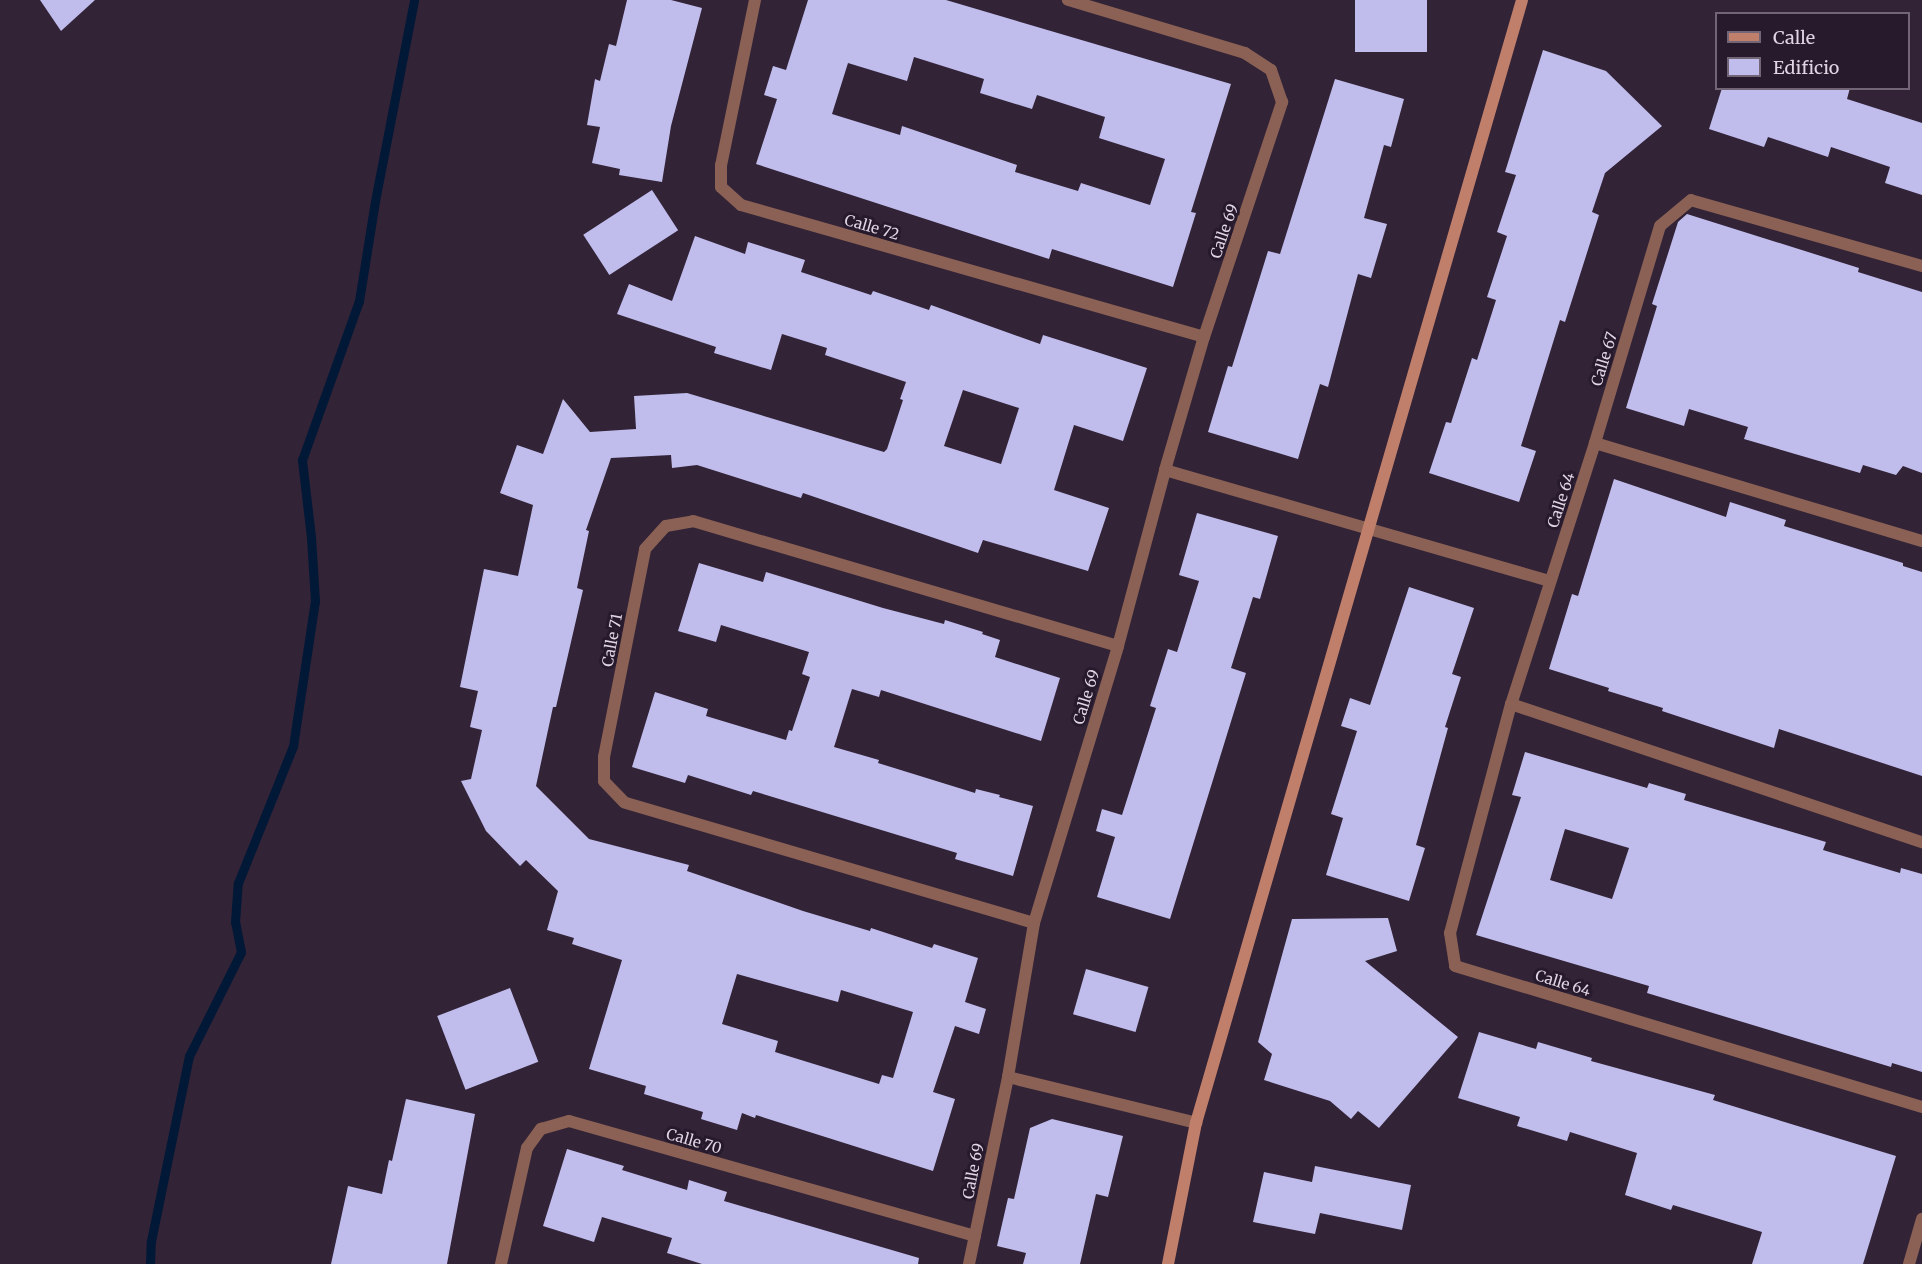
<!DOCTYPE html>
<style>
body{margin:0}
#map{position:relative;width:1922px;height:1264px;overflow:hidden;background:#322337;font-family:Merriweather,serif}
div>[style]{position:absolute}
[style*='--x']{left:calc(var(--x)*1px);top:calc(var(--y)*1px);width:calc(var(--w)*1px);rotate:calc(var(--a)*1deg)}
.stream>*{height:9px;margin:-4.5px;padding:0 4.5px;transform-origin:4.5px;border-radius:4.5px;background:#011836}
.building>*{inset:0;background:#c0bded;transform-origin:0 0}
.street>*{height:12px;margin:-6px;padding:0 6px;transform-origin:6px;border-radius:6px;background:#8a6154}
.secondary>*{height:12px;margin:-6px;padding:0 6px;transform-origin:6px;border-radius:6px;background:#c07f6b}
span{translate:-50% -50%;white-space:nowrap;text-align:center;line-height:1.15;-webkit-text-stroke:6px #281a2d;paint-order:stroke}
.street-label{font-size:15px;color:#dfd5e3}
.legend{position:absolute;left:1715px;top:12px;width:195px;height:78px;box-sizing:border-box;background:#281a2d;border:2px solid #716576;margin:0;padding:8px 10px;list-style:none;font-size:18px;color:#dfd5e3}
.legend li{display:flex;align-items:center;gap:12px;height:30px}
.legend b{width:30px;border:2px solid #716576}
</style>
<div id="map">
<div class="stream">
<div style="--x:150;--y:1264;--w:23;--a:-88"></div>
<div style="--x:151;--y:1241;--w:189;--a:-78.4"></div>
<div style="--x:189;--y:1056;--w:116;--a:-63.4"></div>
<div style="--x:241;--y:952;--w:31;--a:-101"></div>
<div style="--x:235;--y:922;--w:39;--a:-86"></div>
<div style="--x:238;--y:883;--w:148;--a:-68.1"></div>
<div style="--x:293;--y:746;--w:147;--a:-81.4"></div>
<div style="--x:315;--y:601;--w:64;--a:-93.6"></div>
<div style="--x:311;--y:537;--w:78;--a:-96.7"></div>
<div style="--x:302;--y:460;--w:169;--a:-70.3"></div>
<div style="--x:359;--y:301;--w:101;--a:-80.9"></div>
<div style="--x:375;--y:201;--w:205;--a:-79"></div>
</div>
<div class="building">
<div style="clip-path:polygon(40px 0,95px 0,61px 31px)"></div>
<div style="clip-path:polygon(627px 0,671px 0,702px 8px,671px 126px,662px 182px,619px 175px,620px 169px,592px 163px,600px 127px,587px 125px,595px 79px,600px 81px,609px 44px,616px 46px)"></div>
<div style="clip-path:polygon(evenodd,808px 0,946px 0,1231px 84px,1191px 212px,1196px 213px,1173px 287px,1052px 249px,1049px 259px,756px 164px,777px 99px,764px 95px,773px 66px,786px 70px,808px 0,914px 57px,984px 79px,980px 93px,1032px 109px,1037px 95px,1105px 117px,1099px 138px,1165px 159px,1150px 205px,1081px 183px,1078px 191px,1015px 172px,1017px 165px,902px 126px,900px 135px,832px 114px,848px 63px,907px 81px,914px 57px)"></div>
<div style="left:1355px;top:0;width:72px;height:52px"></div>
<div style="clip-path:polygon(1543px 50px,1606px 71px,1662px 126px,1605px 173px,1592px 212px,1599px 215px,1565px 322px,1560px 320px,1521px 446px,1536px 451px,1519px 502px,1429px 473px,1446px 422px,1451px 423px,1472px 358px,1477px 360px,1496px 300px,1487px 297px,1507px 236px,1497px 232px,1516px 175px,1505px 172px)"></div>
<div style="clip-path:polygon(1335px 79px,1404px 99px,1391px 147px,1384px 145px,1364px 218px,1387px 224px,1371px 278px,1358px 274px,1328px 387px,1320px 384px,1298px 459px,1208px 432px,1228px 366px,1232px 367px,1268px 251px,1280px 254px)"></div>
<div style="clip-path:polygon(1722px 88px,1850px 88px,1847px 99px,1922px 123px,1922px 195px,1885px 183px,1890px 167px,1831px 147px,1828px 157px,1768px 137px,1764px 147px,1709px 129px)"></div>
<div style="left:652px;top:190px;width:48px;height:82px;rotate:57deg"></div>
<div style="clip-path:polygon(1687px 214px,1859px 268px,1858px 272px,1922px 292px,1922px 473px,1903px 466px,1896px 475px,1863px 465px,1860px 473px,1744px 439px,1748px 427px,1689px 409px,1684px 426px,1626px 408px,1657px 306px,1652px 304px,1678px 222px)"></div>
<div style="clip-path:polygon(evenodd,695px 236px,745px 254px,748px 242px,805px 260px,801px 272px,871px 295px,873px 291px,929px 310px,931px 305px,1040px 344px,1043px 335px,1147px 368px,1123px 441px,1074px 425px,1054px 490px,1109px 508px,1088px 571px,983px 540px,978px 553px,803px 493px,801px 498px,697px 465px,672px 468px,671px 455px,611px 458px,586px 530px,589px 531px,577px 588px,583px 590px,556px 707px,553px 707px,536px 786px,589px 839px,689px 865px,687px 871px,803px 911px,870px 931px,871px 928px,932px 948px,934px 944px,978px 958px,965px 1002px,986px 1009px,979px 1034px,955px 1026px,933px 1092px,955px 1099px,933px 1171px,756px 1115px,755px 1118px,742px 1113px,737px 1130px,701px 1119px,703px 1112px,644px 1094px,646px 1086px,589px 1069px,622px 960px,572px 944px,574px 938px,547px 930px,558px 891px,526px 860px,520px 866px,486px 831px,461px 781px,471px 779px,482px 730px,470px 727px,478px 691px,460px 687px,484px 569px,518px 576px,533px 505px,500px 493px,517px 445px,543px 454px,563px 399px,590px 432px,636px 429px,634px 396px,687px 393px,884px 452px,887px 449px,903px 400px,900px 399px,906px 382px,825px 355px,827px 348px,782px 334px,771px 370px,714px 353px,716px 347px,617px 314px,629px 284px,672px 301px,695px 236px,963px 390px,1019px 408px,1001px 464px,944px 446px,963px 390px,695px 236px,737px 974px,838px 1002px,841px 990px,913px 1012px,893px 1078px,882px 1075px,879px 1084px,775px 1052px,778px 1041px,722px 1024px,737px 974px)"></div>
<div style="clip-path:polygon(1614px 479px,1726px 517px,1730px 502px,1786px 520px,1784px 526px,1903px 563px,1903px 566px,1922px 572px,1922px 776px,1779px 729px,1774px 748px,1662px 711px,1663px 708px,1608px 691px,1609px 688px,1549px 669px,1572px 594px,1578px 596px)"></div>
<div style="clip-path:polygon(1197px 513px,1278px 536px,1260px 599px,1253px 597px,1231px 668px,1246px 673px,1170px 919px,1097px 897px,1115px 837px,1096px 831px,1102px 809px,1122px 815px,1156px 708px,1150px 706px,1168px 649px,1177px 652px,1199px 581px,1179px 575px)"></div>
<div style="clip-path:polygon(699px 563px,763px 582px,766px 572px,883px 608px,944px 624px,945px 620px,983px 632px,982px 634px,1000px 640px,995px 657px,1060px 678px,1041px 741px,881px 690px,879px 697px,852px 689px,835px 744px,834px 747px,879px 760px,878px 763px,975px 793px,976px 789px,1000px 795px,999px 797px,1033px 806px,1013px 876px,955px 859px,957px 853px,753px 791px,751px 795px,688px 775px,685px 783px,632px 767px,655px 692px,708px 709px,706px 716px,786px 740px,789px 730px,792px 731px,810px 677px,802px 674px,809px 652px,721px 625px,716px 642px,678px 631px)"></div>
<div style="clip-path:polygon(1409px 587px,1474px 608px,1452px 674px,1461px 677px,1445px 727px,1448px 728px,1416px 845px,1425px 848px,1409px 901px,1326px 875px,1343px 818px,1331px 814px,1357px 731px,1341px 726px,1350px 698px,1370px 705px)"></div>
<div style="clip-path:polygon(evenodd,1525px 752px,1647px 788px,1649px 783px,1686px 794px,1684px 800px,1826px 842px,1823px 850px,1900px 873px,1901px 868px,1922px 874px,1922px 1072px,1892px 1063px,1891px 1067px,1647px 993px,1649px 986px,1476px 935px,1521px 797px,1512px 795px,1525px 752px,1565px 829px,1629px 848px,1612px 899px,1550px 880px,1565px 829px)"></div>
<div style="clip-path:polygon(1388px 918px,1397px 951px,1365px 961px,1458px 1037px,1379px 1128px,1358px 1111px,1351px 1119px,1330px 1101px,1264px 1080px,1272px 1054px,1258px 1042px,1292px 919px)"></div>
<div style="left:1086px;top:969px;width:65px;height:47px;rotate:16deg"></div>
<div style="left:510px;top:988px;width:79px;height:78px;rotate:69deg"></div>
<div style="clip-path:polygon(1479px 1032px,1536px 1049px,1538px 1042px,1592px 1058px,1591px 1061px,1715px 1095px,1713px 1100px,1896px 1156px,1863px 1264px,1752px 1264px,1762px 1232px,1673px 1205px,1671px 1210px,1625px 1195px,1637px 1153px,1570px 1132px,1567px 1141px,1517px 1126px,1520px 1117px,1458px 1098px)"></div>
<div style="clip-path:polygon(406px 1099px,475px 1114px,447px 1264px,331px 1264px,348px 1186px,382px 1194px,389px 1160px,392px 1161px)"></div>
<div style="clip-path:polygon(1052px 1119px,1123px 1136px,1108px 1197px,1096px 1194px,1080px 1264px,1023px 1264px,1026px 1253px,997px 1246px,1008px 1198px,1014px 1199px,1030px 1128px)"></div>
<div style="clip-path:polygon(567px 1149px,624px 1166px,622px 1170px,687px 1190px,689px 1180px,727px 1192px,724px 1201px,919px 1258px,918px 1264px,702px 1264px,667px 1253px,672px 1238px,602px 1217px,594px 1242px,543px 1226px)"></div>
<div style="clip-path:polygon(1315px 1166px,1411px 1185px,1402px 1230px,1320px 1213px,1315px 1234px,1253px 1222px,1264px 1172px,1312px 1182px)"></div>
</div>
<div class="street">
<div style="--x:755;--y:0;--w:168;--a:101.6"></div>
<div style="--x:721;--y:165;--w:22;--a:90"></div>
<div style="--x:721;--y:187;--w:27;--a:42"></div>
<div style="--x:741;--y:205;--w:481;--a:15.9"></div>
<div style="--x:1922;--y:266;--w:240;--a:-164.1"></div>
<div style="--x:1691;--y:200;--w:40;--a:140"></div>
<div style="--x:1660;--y:226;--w:227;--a:106.7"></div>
<div style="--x:1595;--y:443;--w:274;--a:107.8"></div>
<div style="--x:1511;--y:704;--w:237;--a:104.9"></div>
<div style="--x:1450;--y:933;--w:33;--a:81"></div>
<div style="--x:1455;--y:966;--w:488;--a:16.8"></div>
<div style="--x:1595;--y:443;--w:341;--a:16.7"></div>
<div style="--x:1165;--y:470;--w:401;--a:16.1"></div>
<div style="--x:1511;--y:704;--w:434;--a:18.6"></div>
<div style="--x:1034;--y:923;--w:427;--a:-163.6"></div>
<div style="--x:624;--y:802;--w:29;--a:-134"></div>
<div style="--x:604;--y:781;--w:24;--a:-90"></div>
<div style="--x:604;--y:757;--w:212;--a:-78.8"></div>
<div style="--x:645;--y:549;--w:31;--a:-48"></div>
<div style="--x:666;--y:526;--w:27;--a:-10"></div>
<div style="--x:693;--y:521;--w:443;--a:16.4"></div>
<div style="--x:1008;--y:1077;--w:194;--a:13.7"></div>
<div style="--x:501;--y:1264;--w:119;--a:-77.4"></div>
<div style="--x:527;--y:1148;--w:24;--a:-54"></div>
<div style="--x:541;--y:1129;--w:29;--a:-16"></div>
<div style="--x:569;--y:1121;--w:422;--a:15.8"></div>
<div style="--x:969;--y:1264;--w:191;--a:-78.2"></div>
<div style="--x:1008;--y:1077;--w:156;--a:-80.4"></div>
<div style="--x:1034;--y:923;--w:289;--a:-73.1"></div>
<div style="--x:1118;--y:646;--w:182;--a:-75"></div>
<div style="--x:1165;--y:470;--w:139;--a:-73.7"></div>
<div style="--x:1204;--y:337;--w:248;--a:-71.6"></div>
<div style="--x:1282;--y:102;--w:34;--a:-109"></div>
<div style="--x:1271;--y:70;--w:31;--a:-147"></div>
<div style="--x:1245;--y:53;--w:185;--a:-163.3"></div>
<div style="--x:1909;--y:1264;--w:47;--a:-73.9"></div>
</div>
<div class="secondary">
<div style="--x:1168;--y:1264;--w:144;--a:-78.8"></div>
<div style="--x:1196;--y:1123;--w:1169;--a:-73.81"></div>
</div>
<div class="street-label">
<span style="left:872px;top:227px;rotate:16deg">Calle 72</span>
<span style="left:1224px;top:231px;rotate:-71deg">Calle 69</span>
<span style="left:1604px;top:359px;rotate:-73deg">Calle 67</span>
<span style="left:1561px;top:500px;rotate:-72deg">Calle 64</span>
<span style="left:612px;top:640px;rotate:-79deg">Calle 71</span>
<span style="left:1086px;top:697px;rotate:-73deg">Calle 69</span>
<span style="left:1563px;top:983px;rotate:17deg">Calle 64</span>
<span style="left:694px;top:1141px;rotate:16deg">Calle 70</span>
<span style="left:973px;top:1171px;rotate:-79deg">Calle 69</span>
</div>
<ul class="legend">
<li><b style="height:8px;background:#c07f6b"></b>Calle</li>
<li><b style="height:16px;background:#c0bded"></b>Edificio</li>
</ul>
</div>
